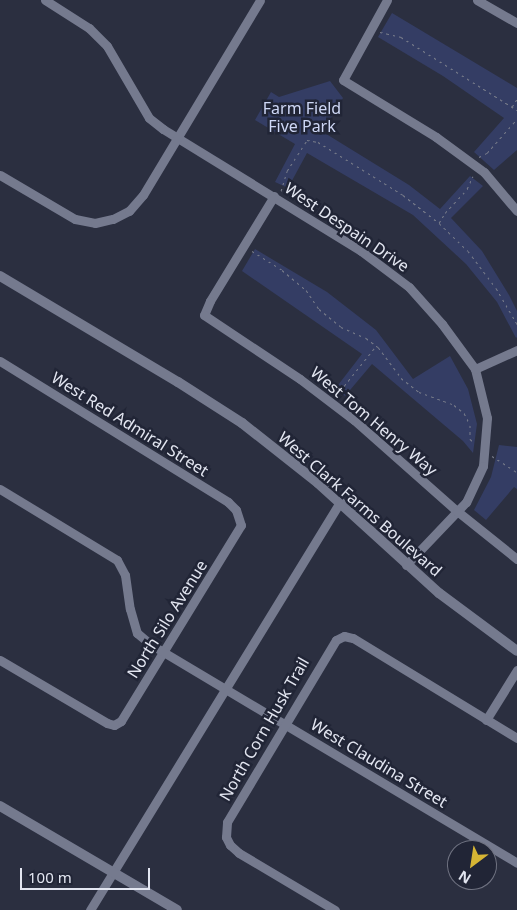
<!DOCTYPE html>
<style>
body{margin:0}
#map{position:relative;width:517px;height:910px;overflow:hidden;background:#2b2f40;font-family:"Noto Sans",sans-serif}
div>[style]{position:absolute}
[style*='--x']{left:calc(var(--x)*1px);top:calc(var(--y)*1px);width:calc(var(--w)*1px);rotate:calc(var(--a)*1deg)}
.green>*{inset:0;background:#343d64}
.path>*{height:1px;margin-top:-0.5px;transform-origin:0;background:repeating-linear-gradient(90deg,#787c8a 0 2.5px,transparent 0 6.5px)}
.minor>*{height:9px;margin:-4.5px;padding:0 4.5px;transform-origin:4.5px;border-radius:4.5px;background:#757a8e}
.tertiary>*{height:10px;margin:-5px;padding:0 5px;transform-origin:5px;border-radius:5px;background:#757a8e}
span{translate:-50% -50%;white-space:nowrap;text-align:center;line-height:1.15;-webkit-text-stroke:5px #212536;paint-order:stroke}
.park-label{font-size:16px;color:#ced7f5}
.street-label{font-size:16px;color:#e3e6f1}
.north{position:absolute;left:447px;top:840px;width:50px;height:50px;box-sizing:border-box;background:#212536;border:1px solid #6f7281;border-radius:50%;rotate:211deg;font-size:14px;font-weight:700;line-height:20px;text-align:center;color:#e3e6f1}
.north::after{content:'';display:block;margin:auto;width:18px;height:22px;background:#d6b534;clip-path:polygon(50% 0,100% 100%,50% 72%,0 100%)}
.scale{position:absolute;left:20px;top:868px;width:130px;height:22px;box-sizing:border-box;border:2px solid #e3e6f1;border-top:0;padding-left:6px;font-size:15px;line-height:18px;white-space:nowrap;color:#e3e6f1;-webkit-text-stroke:4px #212536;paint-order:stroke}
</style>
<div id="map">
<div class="green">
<div style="clip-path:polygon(392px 13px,517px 88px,517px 150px,494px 170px,474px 152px,504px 118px,443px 76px,378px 37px)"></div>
<div style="clip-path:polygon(330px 81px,343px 98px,323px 132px,409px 185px,440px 209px,470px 176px,483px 186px,451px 218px,482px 251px,509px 295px,517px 311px,517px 337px,516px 338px,497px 302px,466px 264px,413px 215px,307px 153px,288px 188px,275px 182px,295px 144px,255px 120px,271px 92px,279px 97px)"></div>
<div style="clip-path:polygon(255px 249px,327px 292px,376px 330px,413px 379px,450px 356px,468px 389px,477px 424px,473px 453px,463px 441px,372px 364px,345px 396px,335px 389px,362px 354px,242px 271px)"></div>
<div style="clip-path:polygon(499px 445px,517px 447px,517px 489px,514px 487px,486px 520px,474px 510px,491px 477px)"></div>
</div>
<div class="path">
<div style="--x:380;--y:32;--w:22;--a:13"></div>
<div style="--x:401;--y:37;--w:137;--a:32.2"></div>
<div style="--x:512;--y:107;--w:9;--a:-58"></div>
<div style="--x:479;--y:157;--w:9;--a:-27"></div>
<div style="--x:487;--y:153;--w:45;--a:-48.6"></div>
<div style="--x:281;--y:191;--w:21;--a:-73"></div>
<div style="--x:287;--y:171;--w:37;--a:-57"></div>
<div style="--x:307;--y:140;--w:11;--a:10"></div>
<div style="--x:318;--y:142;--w:100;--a:31.9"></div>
<div style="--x:403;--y:195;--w:46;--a:37.9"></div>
<div style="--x:439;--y:223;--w:40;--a:44"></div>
<div style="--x:468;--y:251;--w:46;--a:52.9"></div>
<div style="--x:496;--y:288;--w:42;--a:59.7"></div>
<div style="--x:439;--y:223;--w:12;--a:-59"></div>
<div style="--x:445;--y:213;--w:33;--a:-47"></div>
<div style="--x:467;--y:189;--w:14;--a:-65"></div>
<div style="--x:252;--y:251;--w:36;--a:32"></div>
<div style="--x:282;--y:270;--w:31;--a:40"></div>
<div style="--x:306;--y:290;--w:23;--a:56"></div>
<div style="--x:319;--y:309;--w:28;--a:39"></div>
<div style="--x:341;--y:327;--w:27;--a:24"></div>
<div style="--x:366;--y:338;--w:15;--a:37"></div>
<div style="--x:378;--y:347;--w:39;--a:53"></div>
<div style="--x:401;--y:378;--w:23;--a:38"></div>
<div style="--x:419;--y:392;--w:37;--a:20"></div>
<div style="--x:454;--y:405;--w:13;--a:39"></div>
<div style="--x:464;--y:413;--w:13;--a:63"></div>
<div style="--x:470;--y:425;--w:14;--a:90"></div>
<div style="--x:470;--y:439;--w:6;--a:39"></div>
<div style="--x:336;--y:396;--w:64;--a:-51.3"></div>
<div style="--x:492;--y:456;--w:30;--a:33"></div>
</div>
<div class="minor">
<div style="--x:45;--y:0;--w:52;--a:32.5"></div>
<div style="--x:89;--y:28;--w:25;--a:45"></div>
<div style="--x:107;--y:46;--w:83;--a:59.7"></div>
<div style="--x:149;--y:118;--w:18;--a:38"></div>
<div style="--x:163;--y:129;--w:233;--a:31.6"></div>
<div style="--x:361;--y:251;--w:60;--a:36.9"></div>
<div style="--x:409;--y:287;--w:50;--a:48.3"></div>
<div style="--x:442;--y:324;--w:56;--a:53.7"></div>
<div style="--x:475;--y:369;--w:50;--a:76.2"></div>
<div style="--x:487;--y:418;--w:48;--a:94.8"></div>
<div style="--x:483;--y:466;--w:40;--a:115"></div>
<div style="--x:466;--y:502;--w:87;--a:133.6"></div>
<div style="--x:387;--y:0;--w:91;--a:118.8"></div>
<div style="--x:343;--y:80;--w:109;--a:31.5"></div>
<div style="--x:436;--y:137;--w:59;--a:36.1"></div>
<div style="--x:484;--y:172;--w:51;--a:49.8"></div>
<div style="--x:477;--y:0;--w:46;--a:29.9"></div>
<div style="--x:0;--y:175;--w:87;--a:30.4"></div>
<div style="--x:75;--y:219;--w:20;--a:11"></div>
<div style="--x:95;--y:223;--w:18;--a:-13"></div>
<div style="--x:113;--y:219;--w:18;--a:-27"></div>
<div style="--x:129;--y:211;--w:21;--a:-49"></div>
<div style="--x:143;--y:195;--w:227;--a:-59"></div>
<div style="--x:274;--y:196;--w:123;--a:121.4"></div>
<div style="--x:210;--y:301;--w:15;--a:113"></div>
<div style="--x:204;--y:315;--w:115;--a:33.7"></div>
<div style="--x:300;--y:379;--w:68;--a:37.2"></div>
<div style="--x:354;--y:420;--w:137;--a:41.5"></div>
<div style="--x:457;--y:511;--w:77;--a:38.7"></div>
<div style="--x:0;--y:361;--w:268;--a:31.7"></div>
<div style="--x:228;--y:502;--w:11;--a:45"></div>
<div style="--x:236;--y:510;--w:16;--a:72"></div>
<div style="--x:241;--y:525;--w:230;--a:121.5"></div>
<div style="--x:121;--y:721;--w:8;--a:150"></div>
<div style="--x:114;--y:725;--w:7;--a:-164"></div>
<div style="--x:107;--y:723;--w:124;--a:-149.5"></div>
<div style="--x:475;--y:369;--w:46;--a:-24.3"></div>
<div style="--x:0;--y:489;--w:137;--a:31.3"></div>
<div style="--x:117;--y:560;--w:17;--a:62"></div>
<div style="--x:125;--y:575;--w:34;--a:82"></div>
<div style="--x:130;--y:609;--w:25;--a:74"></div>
<div style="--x:137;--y:633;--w:17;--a:40"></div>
<div style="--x:150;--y:644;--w:427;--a:30.8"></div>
<div style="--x:486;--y:720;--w:59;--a:-58.2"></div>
<div style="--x:90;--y:910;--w:479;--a:-58.5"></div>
<div style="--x:335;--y:910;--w:112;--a:-149.3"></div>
<div style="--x:239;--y:853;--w:12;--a:-138"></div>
<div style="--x:230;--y:845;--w:9;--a:-117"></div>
<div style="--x:226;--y:837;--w:15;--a:-86"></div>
<div style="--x:227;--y:822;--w:212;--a:-59.1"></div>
<div style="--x:336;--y:640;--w:9;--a:-27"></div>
<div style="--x:344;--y:636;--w:9;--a:13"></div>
<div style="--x:353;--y:638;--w:192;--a:31.4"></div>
</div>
<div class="tertiary">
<div style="--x:0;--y:276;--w:207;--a:30.8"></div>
<div style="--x:178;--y:382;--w:76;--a:32.6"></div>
<div style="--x:242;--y:423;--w:97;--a:38.3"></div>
<div style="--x:318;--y:483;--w:164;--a:42.3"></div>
<div style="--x:439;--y:593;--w:97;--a:36.6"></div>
<div style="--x:0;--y:806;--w:205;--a:30.4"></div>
</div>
<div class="park-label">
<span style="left:302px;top:117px">Farm Field<br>Five Park</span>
</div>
<div class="street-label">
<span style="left:347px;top:227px;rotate:34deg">West Despain Drive</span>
<span style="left:374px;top:421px;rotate:40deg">West Tom Henry Way</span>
<span style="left:130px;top:424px;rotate:32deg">West Red Admiral Street</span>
<span style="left:360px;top:504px;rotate:41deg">West Clark Farms Boulevard</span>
<span style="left:167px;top:619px;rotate:-58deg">North Silo Avenue</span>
<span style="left:264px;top:729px;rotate:-60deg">North Corn Husk Trail</span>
<span style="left:379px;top:763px;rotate:31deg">West Claudina Street</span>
</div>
<div class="north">N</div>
<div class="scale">100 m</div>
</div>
